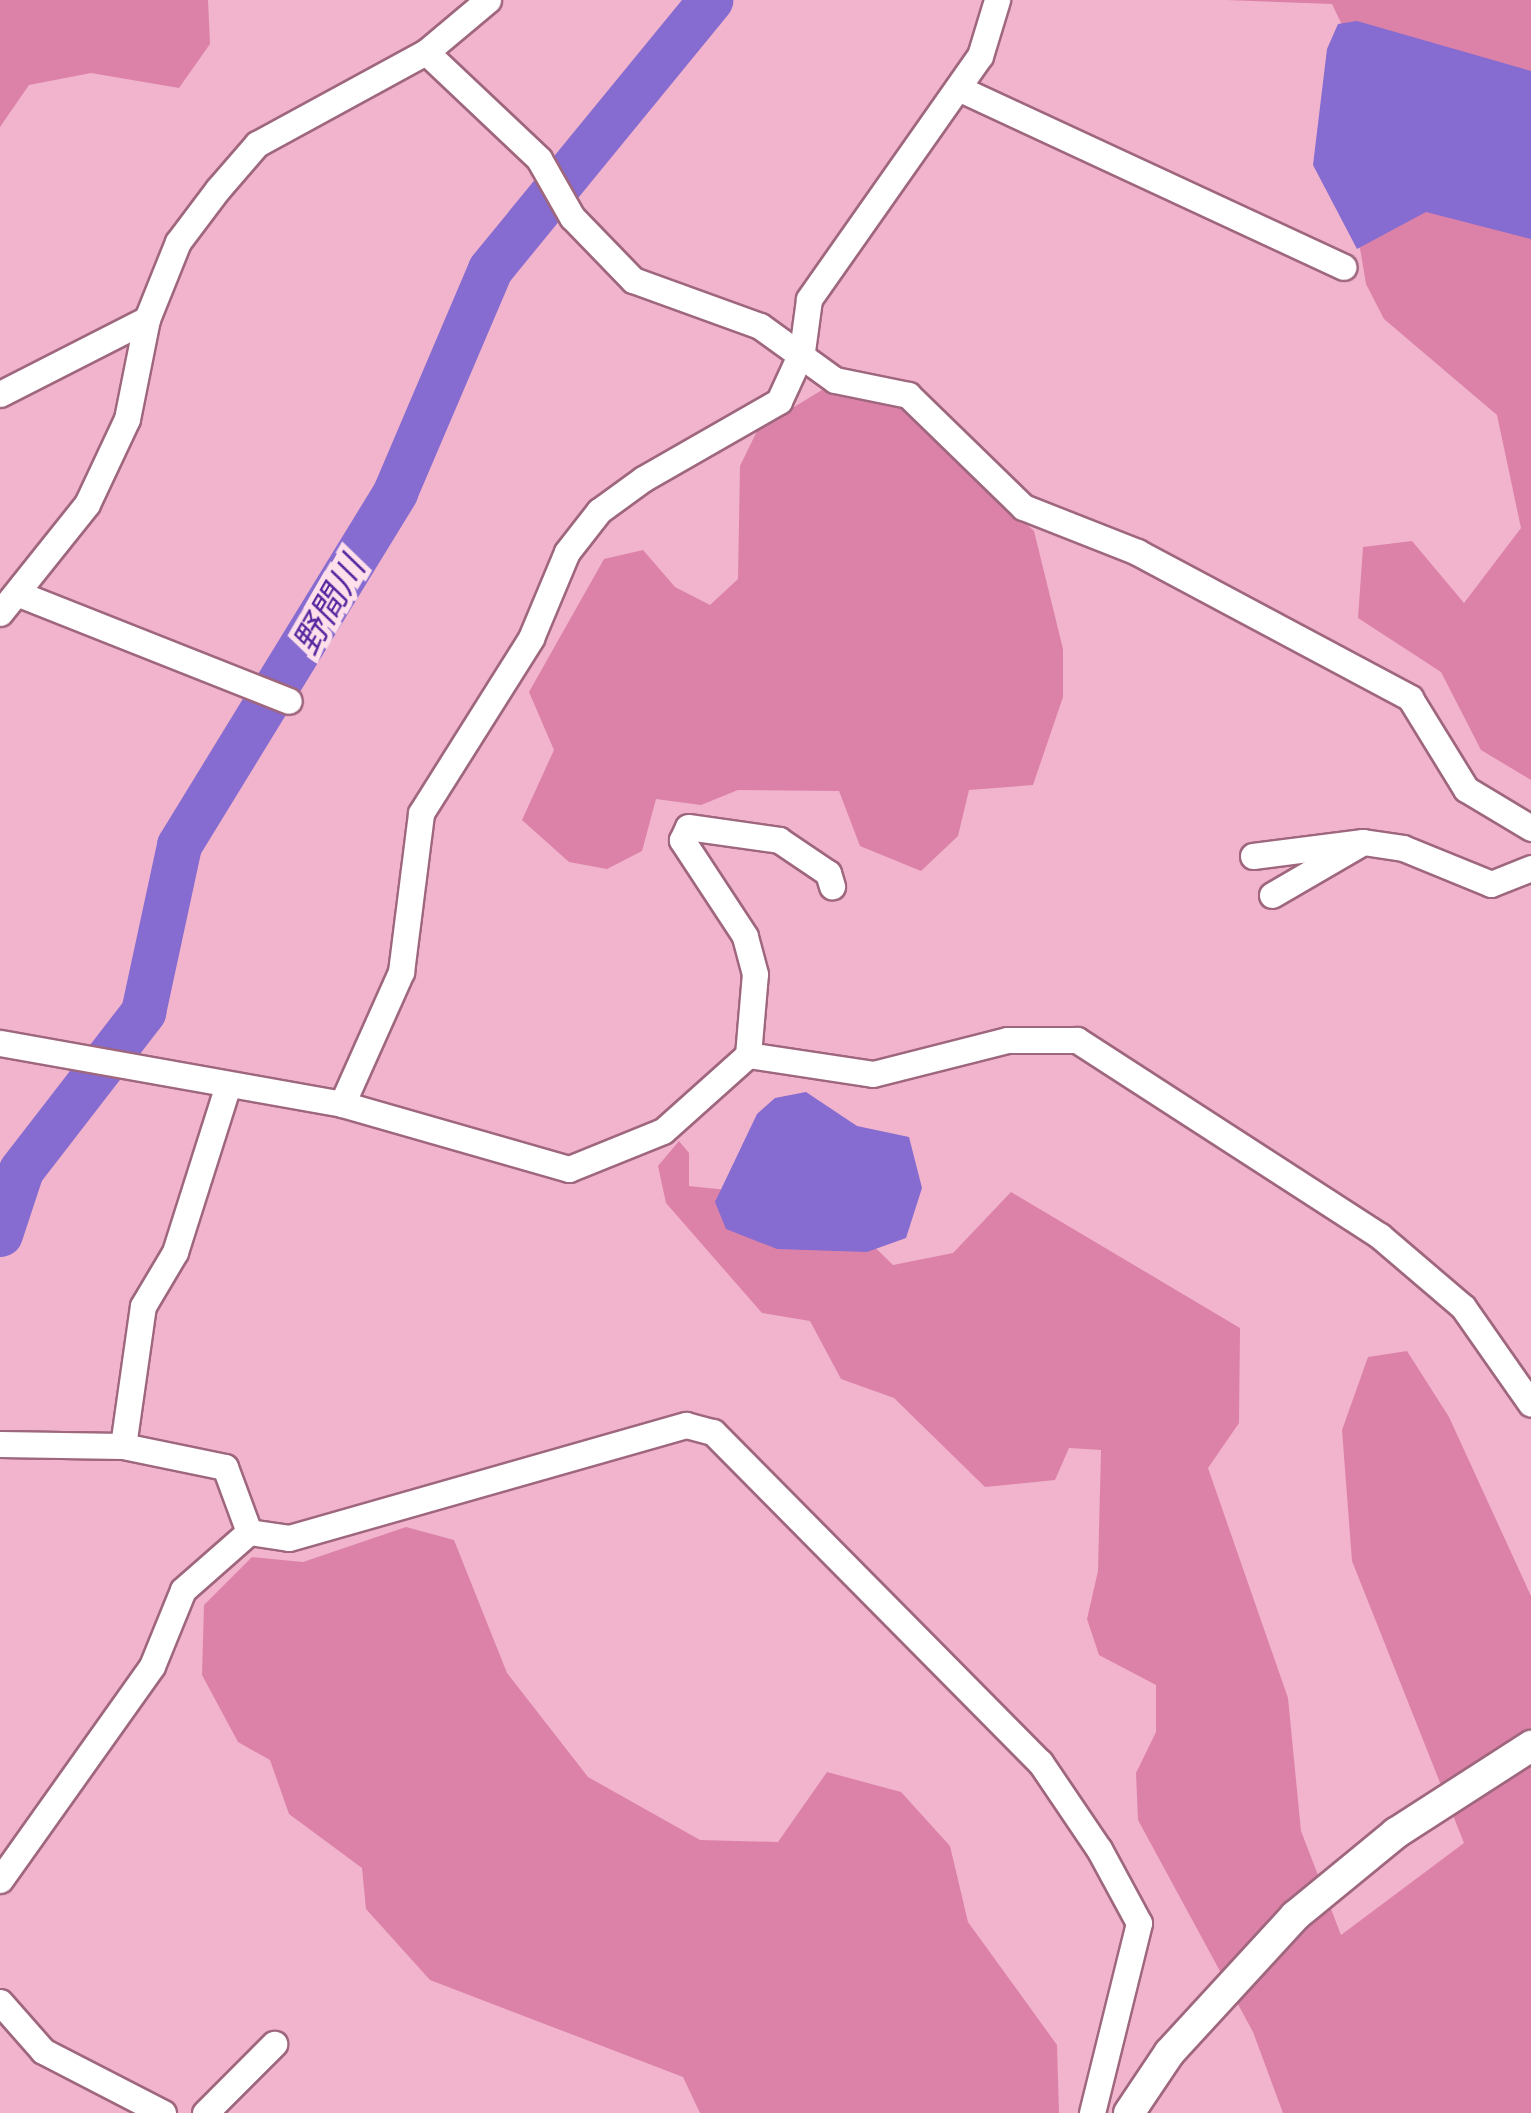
<!DOCTYPE html>
<meta charset="utf-8">
<style>
body{margin:0}
#map{position:relative;width:1531px;height:2113px;overflow:hidden;background:#f1b4cc;font-family:"Times New Roman","Noto Sans JP",serif}
div>[style]{position:absolute}
[style*='--x']{left:calc(var(--x)*1px);top:calc(var(--y)*1px);width:calc(var(--w)*1px);rotate:calc(var(--a)*1deg)}
.green>*{inset:0;background:#dc82a8}
.water>*{inset:0;background:#866bd0}
.river>*{height:45px;margin:-22.5px;padding:0 22.5px;transform-origin:22.5px;border-radius:22.5px;background:#866bd0}
.roads{filter:drop-shadow(2px 0 #9f677e) drop-shadow(-2px 0 #9f677e) drop-shadow(0 2px #9f677e) drop-shadow(0 -2px #9f677e)}
.minor>*{height:25px;margin:-12.5px;padding:0 12.5px;transform-origin:12.5px;border-radius:12.5px;background:#fff}
.tertiary>*{height:30px;margin:-15px;padding:0 15px;transform-origin:15px;border-radius:15px;background:#fff}
span{translate:-50% -50%;white-space:nowrap;text-align:center;line-height:1.15;-webkit-text-stroke:10px #ffdfea;paint-order:stroke}
.water-label{font-size:35px;color:#53269f;font-style:italic}
</style>
<div id="map">
<div class="green">
<div style="clip-path:polygon(0 0,208px 0,210px 44px,179px 88px,91px 73px,29px 85px,0 127px)"></div>
<div style="clip-path:polygon(1226px 0,1531px 0,1531px 780px,1481px 750px,1441px 672px,1358px 618px,1363px 547px,1412px 541px,1464px 603px,1521px 528px,1497px 415px,1384px 319px,1366px 284px,1353px 207px,1363px 69px,1332px 4px)"></div>
<div style="clip-path:polygon(822px 390px,899px 406px,1034px 531px,1063px 649px,1063px 697px,1033px 785px,969px 790px,958px 836px,921px 871px,860px 846px,839px 791px,738px 790px,701px 805px,656px 799px,642px 851px,607px 869px,569px 862px,522px 820px,554px 750px,529px 692px,604px 559px,643px 550px,675px 587px,710px 605px,738px 579px,740px 466px,758px 429px)"></div>
<div style="clip-path:polygon(679px 1141px,689px 1153px,689px 1186px,746px 1192px,850px 1223px,893px 1265px,953px 1253px,1011px 1192px,1240px 1328px,1239px 1423px,1208px 1468px,1288px 1698px,1301px 1831px,1341px 1935px,1464px 1843px,1352px 1561px,1342px 1430px,1368px 1357px,1407px 1351px,1449px 1417px,1531px 1596px,1531px 2113px,1283px 2113px,1253px 2032px,1138px 1820px,1136px 1773px,1156px 1732px,1156px 1685px,1099px 1655px,1087px 1619px,1098px 1571px,1101px 1450px,1069px 1448px,1055px 1480px,985px 1487px,894px 1398px,841px 1379px,810px 1321px,762px 1313px,666px 1203px,658px 1166px)"></div>
<div style="clip-path:polygon(406px 1527px,454px 1540px,507px 1673px,588px 1777px,700px 1840px,778px 1842px,827px 1772px,901px 1792px,950px 1846px,968px 1922px,1057px 2045px,1059px 2113px,700px 2113px,683px 2077px,430px 1980px,366px 1909px,362px 1868px,289px 1814px,270px 1760px,238px 1742px,202px 1675px,204px 1605px,252px 1557px,303px 1562px)"></div>
</div>
<div class="water">
<div style="clip-path:polygon(1357px 21px,1531px 71px,1531px 239px,1426px 212px,1357px 249px,1313px 165px,1327px 49px,1338px 24px)"></div>
<div style="clip-path:polygon(806px 1092px,857px 1126px,909px 1137px,922px 1188px,906px 1238px,867px 1252px,777px 1249px,726px 1229px,715px 1202px,757px 1114px,775px 1098px)"></div>
</div>
<div class="river">
<div style="--x:0;--y:1234;--w:67;--a:-71.8"></div>
<div style="--x:21;--y:1170;--w:200;--a:-52.3"></div>
<div style="--x:143;--y:1012;--w:171;--a:-77.8"></div>
<div style="--x:179;--y:845;--w:414;--a:-58.5"></div>
<div style="--x:395;--y:492;--w:242;--a:-66.9"></div>
<div style="--x:490;--y:269;--w:348;--a:-50.7"></div>
</div>
<div class="roads">
<div class="minor">
<div style="--x:426;--y:52;--w:156;--a:43.4"></div>
<div style="--x:539;--y:159;--w:67;--a:60.4"></div>
<div style="--x:572;--y:217;--w:88;--a:45.9"></div>
<div style="--x:633;--y:280;--w:135;--a:19.9"></div>
<div style="--x:760;--y:326;--w:92;--a:35.8"></div>
<div style="--x:835;--y:380;--w:75;--a:11.6"></div>
<div style="--x:908;--y:395;--w:161;--a:44.2"></div>
<div style="--x:1023;--y:507;--w:123;--a:21.5"></div>
<div style="--x:1137;--y:552;--w:310;--a:28.1"></div>
<div style="--x:1410;--y:698;--w:107;--a:58.4"></div>
<div style="--x:1466;--y:789;--w:76;--a:31"></div>
<div style="--x:958;--y:88;--w:425;--a:24.9"></div>
<div style="--x:0;--y:394;--w:165;--a:-27"></div>
<div style="--x:19;--y:594;--w:290;--a:21.6"></div>
<div style="--x:0;--y:613;--w:139;--a:-51.4"></div>
<div style="--x:87;--y:504;--w:94;--a:-64.8"></div>
<div style="--x:127;--y:419;--w:102;--a:-78.7"></div>
<div style="--x:147;--y:319;--w:83;--a:-68.1"></div>
<div style="--x:178;--y:242;--w:66;--a:-53"></div>
<div style="--x:218;--y:189;--w:60;--a:-49.1"></div>
<div style="--x:257;--y:144;--w:192;--a:-28.6"></div>
<div style="--x:426;--y:52;--w:81;--a:-40"></div>
<div style="--x:1253;--y:856;--w:111;--a:-7.3"></div>
<div style="--x:1272;--y:895;--w:105;--a:-30.2"></div>
<div style="--x:1363;--y:842;--w:40;--a:8.5"></div>
<div style="--x:1403;--y:848;--w:95;--a:22.2"></div>
<div style="--x:1491;--y:884;--w:43;--a:-21.8"></div>
<div style="--x:0;--y:1043;--w:347;--a:10.1"></div>
<div style="--x:342;--y:1104;--w:236;--a:16"></div>
<div style="--x:569;--y:1169;--w:101;--a:-22"></div>
<div style="--x:663;--y:1131;--w:114;--a:-41.8"></div>
<div style="--x:748;--y:1055;--w:126;--a:8.6"></div>
<div style="--x:873;--y:1074;--w:138;--a:-14.2"></div>
<div style="--x:1007;--y:1040;--w:70;--a:0"></div>
<div style="--x:1077;--y:1040;--w:361;--a:32.9"></div>
<div style="--x:1380;--y:1236;--w:109;--a:40.5"></div>
<div style="--x:1463;--y:1307;--w:118;--a:55"></div>
<div style="--x:748;--y:1055;--w:81;--a:-85.1"></div>
<div style="--x:755;--y:974;--w:39;--a:-105"></div>
<div style="--x:745;--y:936;--w:115;--a:-123.3"></div>
<div style="--x:682;--y:840;--w:14;--a:-65"></div>
<div style="--x:688;--y:827;--w:92;--a:8.1"></div>
<div style="--x:779;--y:840;--w:59;--a:34"></div>
<div style="--x:828;--y:873;--w:14;--a:73"></div>
<div style="--x:342;--y:1104;--w:145;--a:-65.9"></div>
<div style="--x:401;--y:972;--w:160;--a:-82.8"></div>
<div style="--x:421;--y:813;--w:207;--a:-57.8"></div>
<div style="--x:531;--y:638;--w:93;--a:-67.3"></div>
<div style="--x:567;--y:552;--w:52;--a:-52"></div>
<div style="--x:599;--y:511;--w:54;--a:-36"></div>
<div style="--x:643;--y:479;--w:157;--a:-29.8"></div>
<div style="--x:779;--y:401;--w:55;--a:-65.3"></div>
<div style="--x:802;--y:351;--w:52;--a:-82.3"></div>
<div style="--x:809;--y:299;--w:297;--a:-54.9"></div>
<div style="--x:980;--y:56;--w:59;--a:-73.1"></div>
<div style="--x:0;--y:1444;--w:123;--a:0.9"></div>
<div style="--x:123;--y:1446;--w:104;--a:11.6"></div>
<div style="--x:225;--y:1467;--w:69;--a:69.7"></div>
<div style="--x:123;--y:1446;--w:141;--a:-81.9"></div>
<div style="--x:143;--y:1306;--w:63;--a:-59.3"></div>
<div style="--x:175;--y:1252;--w:175;--a:-72.4"></div>
<div style="--x:249;--y:1532;--w:40;--a:8.5"></div>
<div style="--x:289;--y:1538;--w:413;--a:-15.9"></div>
<div style="--x:686;--y:1425;--w:28;--a:15"></div>
<div style="--x:713;--y:1432;--w:465;--a:45.3"></div>
<div style="--x:1040;--y:1762;--w:105;--a:55.9"></div>
<div style="--x:1099;--y:1849;--w:84;--a:61.6"></div>
<div style="--x:1139;--y:1923;--w:196;--a:103.9"></div>
<div style="--x:0;--y:1880;--w:262;--a:-54.6"></div>
<div style="--x:152;--y:1666;--w:82;--a:-67.8"></div>
<div style="--x:183;--y:1590;--w:88;--a:-41.3"></div>
<div style="--x:0;--y:2002;--w:65;--a:48.7"></div>
<div style="--x:43;--y:2051;--w:135;--a:27.3"></div>
<div style="--x:205;--y:2113;--w:98;--a:-45"></div>
</div>
<div class="tertiary">
<div style="--x:1129;--y:2113;--w:73;--a:-56.1"></div>
<div style="--x:1170;--y:2052;--w:185;--a:-47.4"></div>
<div style="--x:1295;--y:1916;--w:131;--a:-39.4"></div>
<div style="--x:1396;--y:1833;--w:161;--a:-32.8"></div>
</div>
</div>
<div class="water-label">
<span style="left:330px;top:606px;rotate:-60deg">野間川</span>
</div>
</div>
